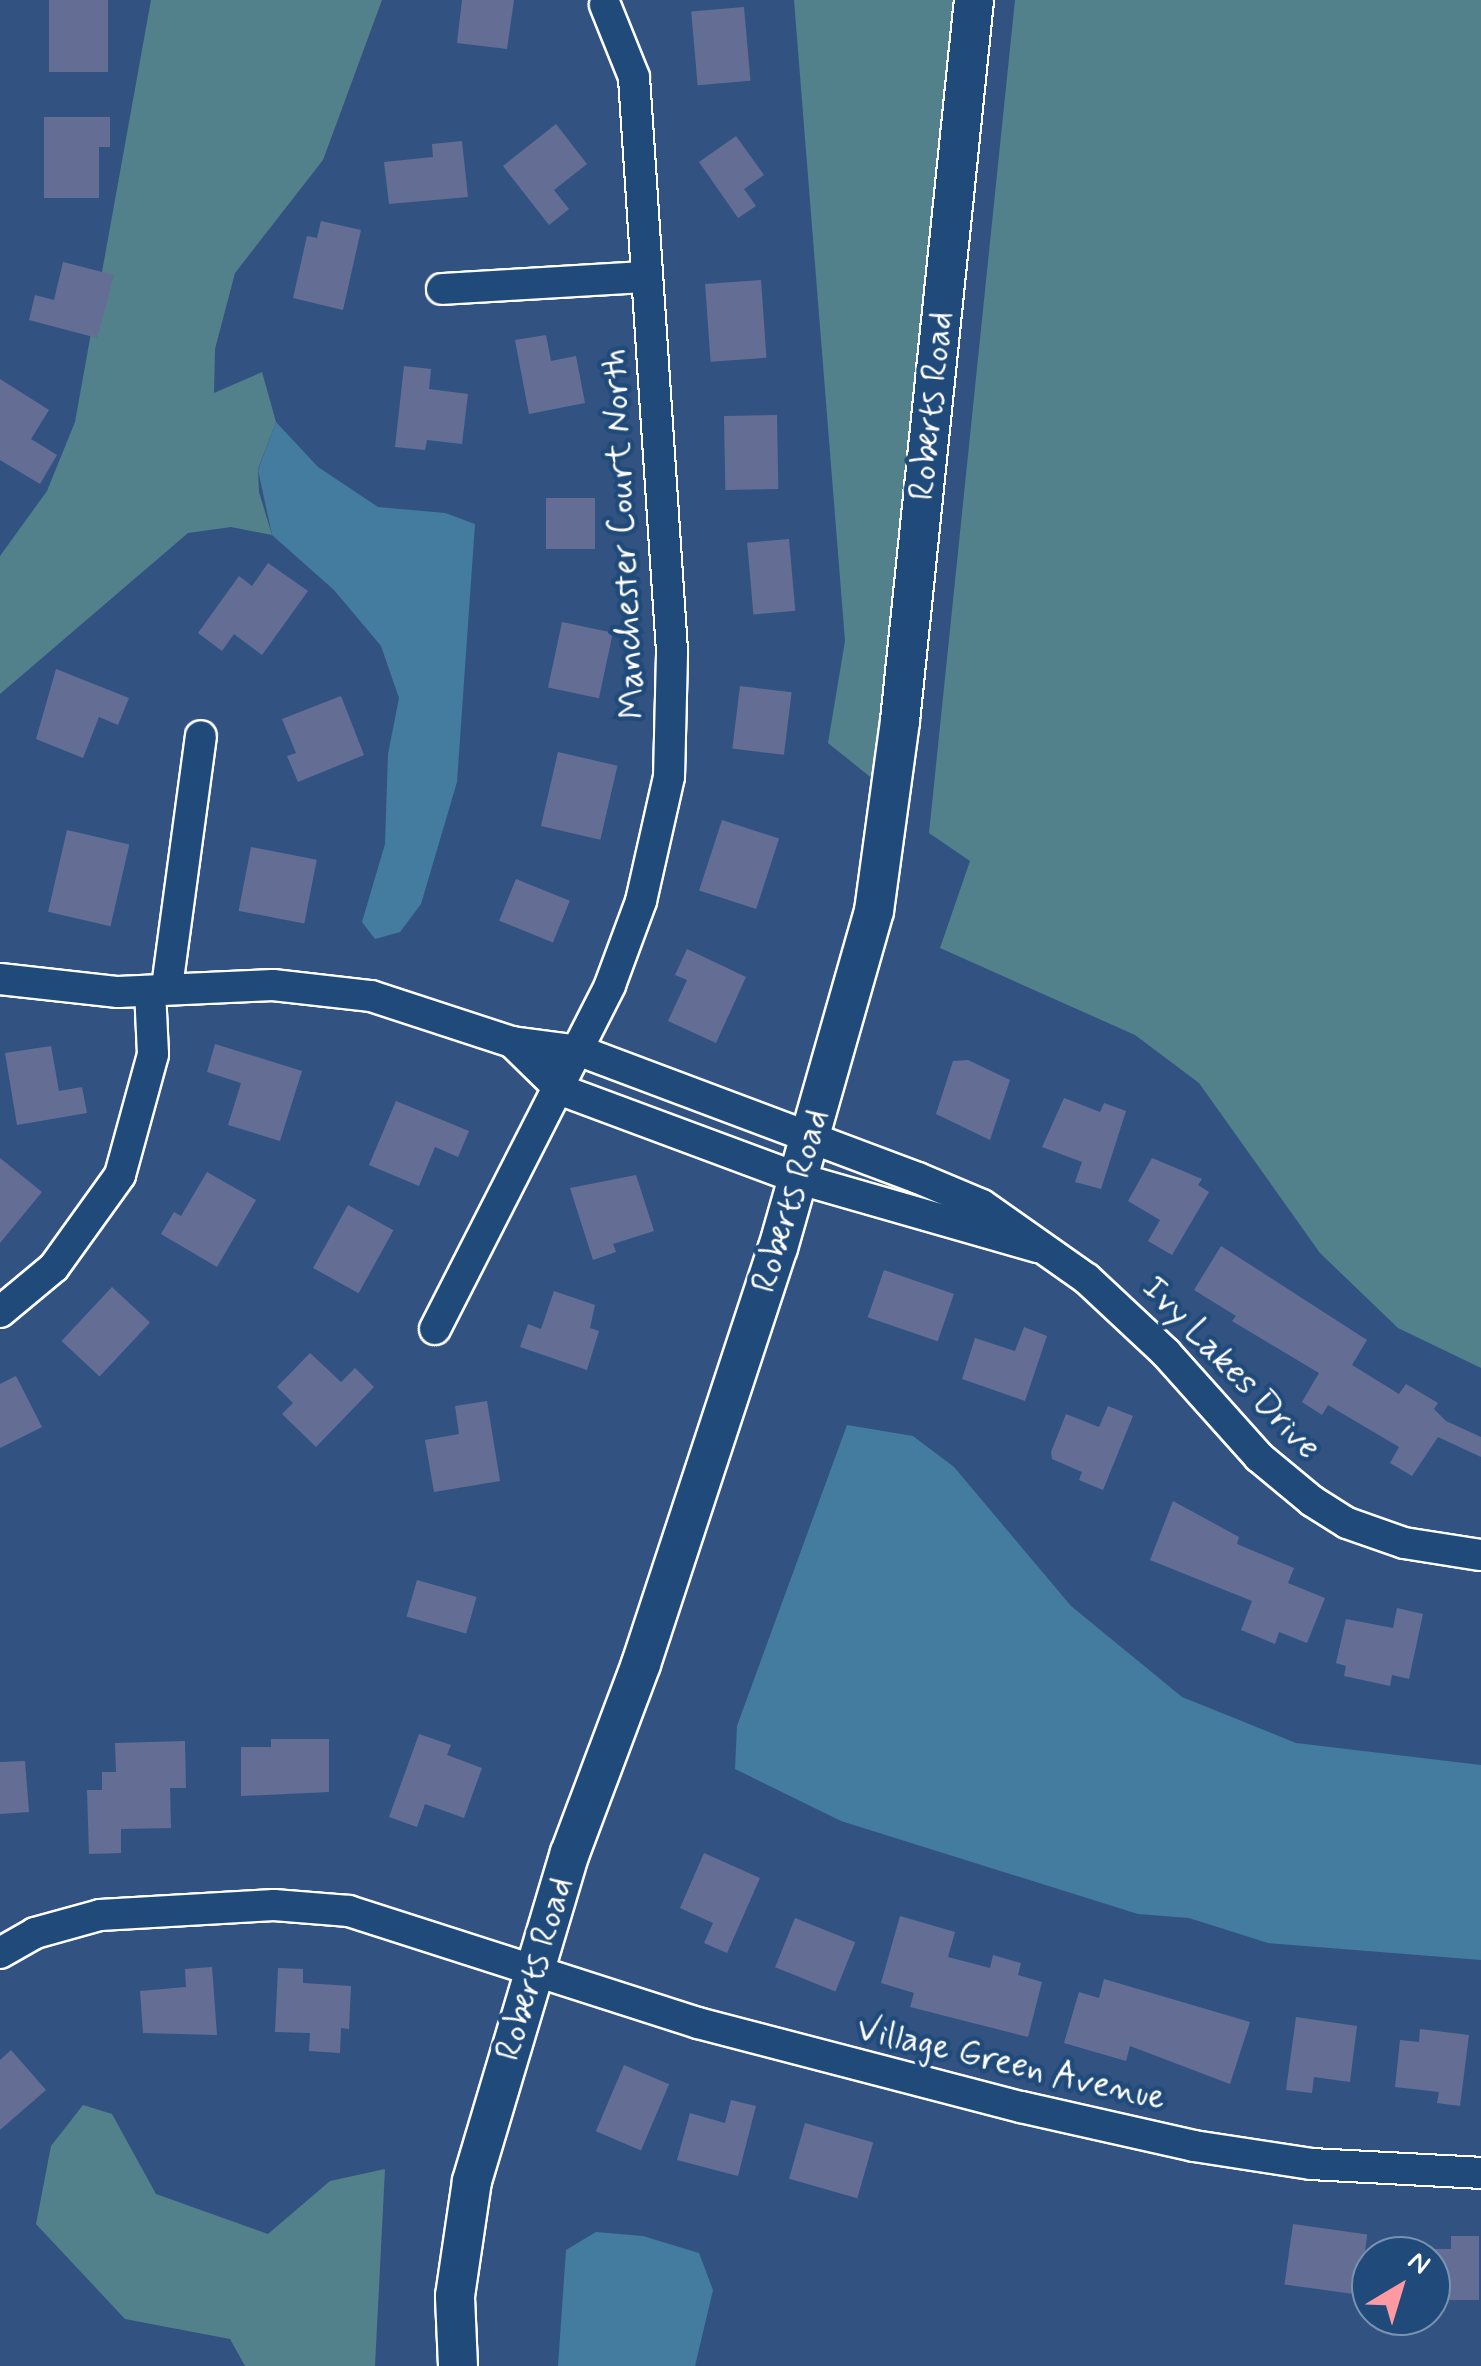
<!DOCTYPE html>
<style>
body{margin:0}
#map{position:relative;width:1481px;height:2366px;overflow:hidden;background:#325381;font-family:Mynerve,sans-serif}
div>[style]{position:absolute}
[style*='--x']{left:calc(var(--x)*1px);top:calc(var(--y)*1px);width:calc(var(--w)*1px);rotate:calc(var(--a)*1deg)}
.green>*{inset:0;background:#52818b}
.water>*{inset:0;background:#437c9e}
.building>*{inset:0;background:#646e95;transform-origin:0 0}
.roads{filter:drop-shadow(2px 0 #fff) drop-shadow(-2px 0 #fff) drop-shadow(0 2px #fff) drop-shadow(0 -2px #fff)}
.minor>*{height:30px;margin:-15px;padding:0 15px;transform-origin:15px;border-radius:15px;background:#1f4a7a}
.major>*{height:38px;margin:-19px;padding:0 19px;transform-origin:19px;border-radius:19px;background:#1f4a7a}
span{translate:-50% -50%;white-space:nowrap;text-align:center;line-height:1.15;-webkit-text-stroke:9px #1f4a7a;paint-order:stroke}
.street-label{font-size:35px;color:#fff}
.north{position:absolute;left:1351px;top:2236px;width:100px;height:100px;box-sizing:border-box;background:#1f4a7a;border:2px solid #7992af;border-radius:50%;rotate:38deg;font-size:28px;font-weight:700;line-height:40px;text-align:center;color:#fff}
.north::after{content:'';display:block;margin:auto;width:35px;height:45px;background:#ff9aa2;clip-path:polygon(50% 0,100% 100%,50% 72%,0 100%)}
</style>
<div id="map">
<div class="green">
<div style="clip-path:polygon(151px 0,382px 0,323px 160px,235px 273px,215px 349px,214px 393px,262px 372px,276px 422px,258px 469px,259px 492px,272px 535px,231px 527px,188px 533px,0 694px,0 556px,47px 491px,75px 422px)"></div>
<div style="clip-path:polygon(794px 0,961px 0,879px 784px,828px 743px,845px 641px)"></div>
<div style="clip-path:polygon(1015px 0,1481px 0,1481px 1368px,1398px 1328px,1320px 1253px,1199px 1083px,1135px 1035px,940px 948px,970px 861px,929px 833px)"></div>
<div style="clip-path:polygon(83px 2105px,112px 2114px,156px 2194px,268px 2234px,330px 2181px,385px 2169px,375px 2366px,245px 2366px,230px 2339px,125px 2319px,36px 2224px,51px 2146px)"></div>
</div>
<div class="water">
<div style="clip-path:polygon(276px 422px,318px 467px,378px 507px,445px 513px,475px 524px,457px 782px,421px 904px,400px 932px,375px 939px,362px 922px,385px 844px,388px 754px,399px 698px,381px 646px,334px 590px,272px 535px,258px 470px)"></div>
<div style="clip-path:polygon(847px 1425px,913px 1436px,954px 1467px,1071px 1606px,1182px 1697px,1296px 1743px,1481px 1765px,1481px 1960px,1268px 1943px,1189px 1918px,1138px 1914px,841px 1821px,735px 1769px,737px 1726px)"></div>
<div style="clip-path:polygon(596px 2232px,643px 2236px,699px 2253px,713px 2290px,695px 2366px,558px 2366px,566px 2250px)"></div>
</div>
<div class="building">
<div style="left:49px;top:0;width:59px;height:72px"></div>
<div style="clip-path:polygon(462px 0,514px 0,507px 49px,457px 43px)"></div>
<div style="left:744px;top:7px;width:74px;height:53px;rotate:85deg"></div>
<div style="clip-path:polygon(44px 117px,110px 117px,110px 147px,99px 147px,99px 198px,44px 198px)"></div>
<div style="clip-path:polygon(556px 124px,587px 164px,554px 190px,569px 209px,549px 225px,503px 166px)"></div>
<div style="clip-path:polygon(736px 136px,764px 175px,744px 189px,756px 206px,738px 218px,699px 162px)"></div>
<div style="clip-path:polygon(462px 141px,468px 197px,389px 204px,384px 162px,433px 157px,432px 144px)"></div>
<div style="clip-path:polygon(321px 221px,361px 230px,343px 310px,293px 298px,307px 236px,317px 238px)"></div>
<div style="clip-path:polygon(63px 262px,114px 275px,97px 338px,29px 320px,35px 295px,54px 300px)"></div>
<div style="left:761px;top:280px;width:78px;height:56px;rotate:86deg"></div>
<div style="clip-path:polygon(546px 335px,551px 361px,576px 356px,585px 403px,529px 414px,515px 340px)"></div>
<div style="clip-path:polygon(404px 366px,431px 369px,429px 389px,468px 394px,462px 444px,427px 440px,425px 450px,395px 447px)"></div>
<div style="clip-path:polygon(0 379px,49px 410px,31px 439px,57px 455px,40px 484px,0 460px)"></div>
<div style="left:777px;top:415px;width:74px;height:53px;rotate:89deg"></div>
<div style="left:546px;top:498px;width:49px;height:51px"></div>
<div style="left:789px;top:539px;width:72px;height:42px;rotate:85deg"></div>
<div style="clip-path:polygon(268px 563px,308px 591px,262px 655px,234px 634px,222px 651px,198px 633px,239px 576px,252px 586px)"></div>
<div style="left:562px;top:622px;width:52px;height:67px;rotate:12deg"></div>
<div style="clip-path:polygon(56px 669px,129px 698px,118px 725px,99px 717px,83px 758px,36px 739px)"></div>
<div style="left:740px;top:686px;width:52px;height:63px;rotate:7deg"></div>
<div style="clip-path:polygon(341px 696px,364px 755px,298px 782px,287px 756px,296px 753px,282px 719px)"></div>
<div style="left:558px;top:752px;width:61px;height:76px;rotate:13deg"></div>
<div style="left:722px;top:820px;width:60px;height:74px;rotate:18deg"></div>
<div style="left:67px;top:830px;width:64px;height:84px;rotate:13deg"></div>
<div style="left:251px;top:847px;width:67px;height:65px;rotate:11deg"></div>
<div style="left:516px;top:879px;width:58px;height:45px;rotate:22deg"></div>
<div style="clip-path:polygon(687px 949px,746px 977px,716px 1043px,668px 1021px,687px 980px,675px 975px)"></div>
<div style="clip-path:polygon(215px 1044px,302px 1071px,280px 1141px,228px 1125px,241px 1083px,207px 1072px)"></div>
<div style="clip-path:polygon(51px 1046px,59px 1091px,82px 1087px,87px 1113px,17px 1125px,5px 1053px)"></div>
<div style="clip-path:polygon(968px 1060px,1010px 1080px,990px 1140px,936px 1114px,953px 1061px)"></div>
<div style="clip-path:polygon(1064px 1098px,1100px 1112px,1104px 1103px,1126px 1111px,1101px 1189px,1075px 1182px,1082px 1162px,1042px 1147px)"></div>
<div style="clip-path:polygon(396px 1101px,469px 1131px,458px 1157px,435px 1147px,419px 1186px,369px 1165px)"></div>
<div style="clip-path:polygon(0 1158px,42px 1192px,0 1243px)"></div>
<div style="clip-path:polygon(1152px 1158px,1202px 1179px,1198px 1185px,1209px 1192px,1172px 1255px,1148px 1241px,1160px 1220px,1128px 1201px)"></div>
<div style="clip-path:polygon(207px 1172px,256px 1200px,217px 1267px,161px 1234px,174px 1212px,181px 1216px)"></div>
<div style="clip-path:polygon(636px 1175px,654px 1231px,613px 1244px,616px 1252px,593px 1260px,570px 1188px)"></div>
<div style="left:348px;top:1205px;width:52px;height:72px;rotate:29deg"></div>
<div style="clip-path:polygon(1221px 1246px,1367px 1340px,1352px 1365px,1399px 1394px,1406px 1384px,1438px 1403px,1434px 1409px,1446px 1421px,1481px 1437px,1481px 1457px,1438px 1437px,1412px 1476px,1390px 1463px,1399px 1447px,1328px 1405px,1322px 1415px,1302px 1402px,1319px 1373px,1232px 1321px,1236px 1316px,1194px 1290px)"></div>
<div style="left:884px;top:1270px;width:74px;height:50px;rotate:19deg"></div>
<div style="left:112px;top:1287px;width:52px;height:74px;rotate:43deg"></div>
<div style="clip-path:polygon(554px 1291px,595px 1305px,590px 1328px,599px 1331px,587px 1370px,520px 1347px,528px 1324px,541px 1329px)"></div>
<div style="clip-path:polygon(1024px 1327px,1047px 1336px,1025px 1401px,962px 1379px,975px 1338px,1015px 1351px)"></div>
<div style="clip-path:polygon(310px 1353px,341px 1382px,355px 1368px,374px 1387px,316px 1447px,282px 1414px,293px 1403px,277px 1387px)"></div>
<div style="clip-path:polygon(16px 1376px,42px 1427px,0 1448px,0 1384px)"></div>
<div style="clip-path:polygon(487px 1401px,500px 1481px,434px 1492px,425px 1440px,459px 1434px,455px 1406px)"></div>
<div style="clip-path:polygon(1108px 1406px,1133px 1416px,1103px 1490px,1079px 1480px,1082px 1472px,1052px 1459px,1051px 1452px,1066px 1414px,1099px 1427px)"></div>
<div style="clip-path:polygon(1173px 1501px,1239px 1537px,1237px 1544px,1294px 1568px,1288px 1583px,1325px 1598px,1307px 1643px,1279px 1632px,1275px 1644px,1241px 1630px,1252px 1601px,1150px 1560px)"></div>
<div style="left:417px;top:1580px;width:62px;height:38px;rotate:16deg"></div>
<div style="clip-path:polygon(1397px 1608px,1423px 1614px,1409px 1679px,1392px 1675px,1390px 1686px,1344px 1676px,1346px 1666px,1336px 1663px,1346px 1619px,1393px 1628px)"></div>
<div style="clip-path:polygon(419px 1734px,451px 1745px,447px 1755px,482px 1768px,464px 1818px,425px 1804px,417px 1827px,389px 1817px)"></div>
<div style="clip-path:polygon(271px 1739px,329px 1739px,329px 1792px,241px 1796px,241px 1747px,271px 1747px)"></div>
<div style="clip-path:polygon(185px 1741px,186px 1788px,170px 1788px,171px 1828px,121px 1829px,121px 1853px,89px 1854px,87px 1790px,102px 1790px,102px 1772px,116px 1772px,115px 1743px)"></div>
<div style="clip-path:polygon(25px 1761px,29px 1812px,0 1814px,0 1762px)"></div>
<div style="clip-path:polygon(704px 1853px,760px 1878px,727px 1953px,704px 1943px,713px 1923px,680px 1908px)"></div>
<div style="clip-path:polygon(900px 1916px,955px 1932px,948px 1957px,990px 1968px,993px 1955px,1021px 1963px,1018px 1975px,1042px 1982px,1028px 2037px,910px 2007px,914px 1993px,881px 1983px)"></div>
<div style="left:795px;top:1918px;width:65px;height:53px;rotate:22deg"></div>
<div style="clip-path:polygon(212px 1967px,217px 2035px,143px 2033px,140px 1991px,186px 1987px,185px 1969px)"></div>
<div style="clip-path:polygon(278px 1968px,303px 1969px,303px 1983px,351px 1986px,349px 2029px,341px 2028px,340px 2053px,309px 2051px,310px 2033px,275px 2032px)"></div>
<div style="clip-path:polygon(1104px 1979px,1250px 2022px,1230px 2084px,1130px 2046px,1126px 2061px,1064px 2043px,1079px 1992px,1099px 1998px)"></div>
<div style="clip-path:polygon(1296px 2017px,1357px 2026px,1350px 2082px,1314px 2077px,1312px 2093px,1286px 2090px)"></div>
<div style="clip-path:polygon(1420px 2029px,1469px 2035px,1460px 2106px,1437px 2103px,1439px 2092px,1395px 2087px,1400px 2040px,1419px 2042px)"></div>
<div style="clip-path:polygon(11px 2050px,46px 2090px,0 2130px,0 2060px)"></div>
<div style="left:624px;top:2065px;width:49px;height:72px;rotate:23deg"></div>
<div style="clip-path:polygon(731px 2100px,756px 2106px,738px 2176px,677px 2160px,690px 2113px,725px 2123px)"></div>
<div style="left:805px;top:2123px;width:71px;height:58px;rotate:16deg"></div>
<div style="left:1293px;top:2224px;width:75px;height:61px;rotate:8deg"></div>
<div style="clip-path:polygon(1451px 2236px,1479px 2236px,1479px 2300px,1431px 2300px,1431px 2249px,1451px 2249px)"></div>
</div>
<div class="roads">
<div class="minor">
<div style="--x:442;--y:289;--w:204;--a:-3.4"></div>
<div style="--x:0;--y:979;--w:119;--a:6.3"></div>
<div style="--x:118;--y:992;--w:155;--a:-2.6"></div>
<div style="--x:273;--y:985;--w:99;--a:6.4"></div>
<div style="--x:371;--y:996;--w:148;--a:18.1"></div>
<div style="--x:512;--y:1042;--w:69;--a:7.5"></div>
<div style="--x:580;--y:1051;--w:361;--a:20.6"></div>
<div style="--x:918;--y:1178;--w:69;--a:22.9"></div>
<div style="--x:982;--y:1205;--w:128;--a:35.2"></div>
<div style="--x:1087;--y:1279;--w:108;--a:43.1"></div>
<div style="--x:1166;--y:1353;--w:140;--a:48.2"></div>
<div style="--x:1259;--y:1457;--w:69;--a:39.7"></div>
<div style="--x:1312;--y:1501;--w:41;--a:32.2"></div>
<div style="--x:1347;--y:1523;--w:60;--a:19.3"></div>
<div style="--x:1404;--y:1543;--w:78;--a:8.9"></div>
<div style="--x:167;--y:987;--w:253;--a:-82.3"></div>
<div style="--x:512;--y:1042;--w:69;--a:44.4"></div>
<div style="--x:561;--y:1090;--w:255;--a:20.4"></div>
<div style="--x:800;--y:1179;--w:247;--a:16"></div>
<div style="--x:0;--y:1312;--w:70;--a:-39.8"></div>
<div style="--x:54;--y:1267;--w:113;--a:-54.3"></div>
<div style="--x:120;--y:1175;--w:125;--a:-74.7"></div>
<div style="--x:153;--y:1054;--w:63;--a:-92.7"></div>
<div style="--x:435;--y:1329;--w:386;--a:-63"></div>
<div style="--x:610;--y:985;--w:90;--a:-69.7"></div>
<div style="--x:641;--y:901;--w:127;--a:-77.3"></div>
<div style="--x:669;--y:777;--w:126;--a:-88.6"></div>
<div style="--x:672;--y:651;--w:575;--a:-93.79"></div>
<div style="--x:634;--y:77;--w:78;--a:-111.9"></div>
<div style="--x:0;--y:1953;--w:40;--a:-29.7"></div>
<div style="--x:35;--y:1933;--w:67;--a:-15.5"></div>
<div style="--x:100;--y:1915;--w:174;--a:-3.3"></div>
<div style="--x:274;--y:1905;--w:75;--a:4.6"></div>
<div style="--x:349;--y:1911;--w:367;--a:17.8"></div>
<div style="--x:698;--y:2023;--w:334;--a:14.6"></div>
<div style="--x:1021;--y:2107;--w:177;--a:12.7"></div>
<div style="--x:1194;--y:2146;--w:118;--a:8.7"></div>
<div style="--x:1311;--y:2164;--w:170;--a:3"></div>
</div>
<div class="major">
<div style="--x:458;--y:2366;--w:70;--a:-92.5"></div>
<div style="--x:455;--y:2296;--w:116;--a:-81.6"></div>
<div style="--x:472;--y:2181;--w:342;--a:-73.4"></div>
<div style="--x:570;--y:1853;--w:202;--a:-69.4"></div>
<div style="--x:641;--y:1664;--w:438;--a:-71.8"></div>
<div style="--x:778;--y:1248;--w:350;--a:-74.1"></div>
<div style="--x:874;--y:911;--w:192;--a:-82.2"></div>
<div style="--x:900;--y:721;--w:725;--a:-84.14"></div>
</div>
</div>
<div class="street-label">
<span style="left:932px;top:406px;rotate:-84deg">Roberts Road</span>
<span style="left:624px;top:534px;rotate:-93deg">Manchester Court North</span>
<span style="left:791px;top:1201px;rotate:-73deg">Roberts Road</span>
<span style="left:1231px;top:1368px;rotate:46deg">Ivy Lakes Drive</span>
<span style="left:535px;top:1969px;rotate:-73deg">Roberts Road</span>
<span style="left:1011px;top:2064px;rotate:13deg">Village Green Avenue</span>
</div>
<div class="north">N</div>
</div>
